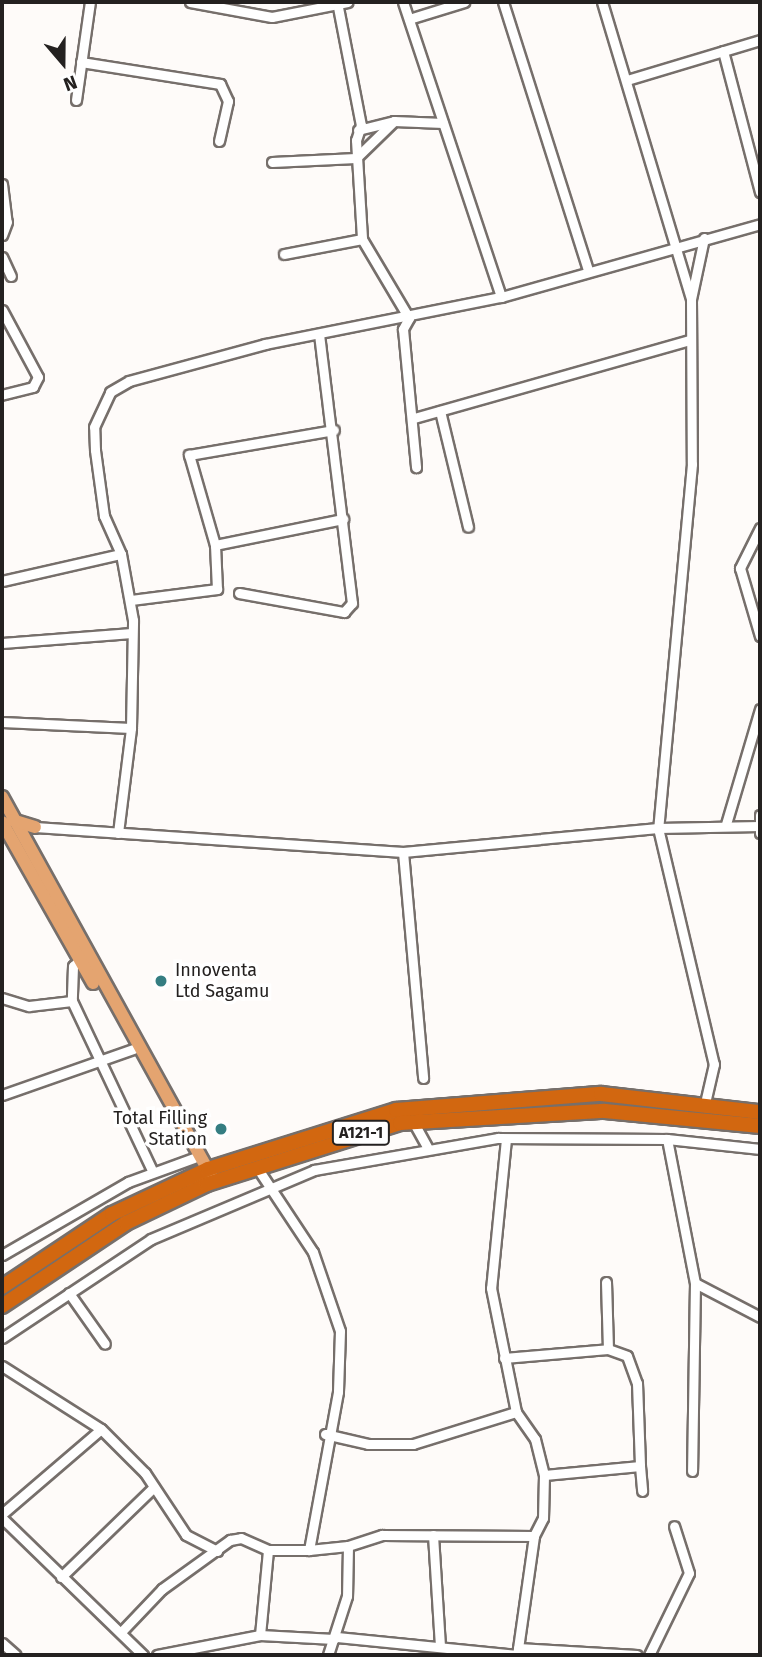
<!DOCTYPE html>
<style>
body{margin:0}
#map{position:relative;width:762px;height:1657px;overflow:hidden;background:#fefbf9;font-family:"Fira Sans",sans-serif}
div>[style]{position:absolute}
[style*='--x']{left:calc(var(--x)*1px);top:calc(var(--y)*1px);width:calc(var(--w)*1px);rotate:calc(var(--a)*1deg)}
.roads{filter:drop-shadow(2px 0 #766f6b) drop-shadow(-2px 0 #766f6b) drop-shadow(0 2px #766f6b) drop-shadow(0 -2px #766f6b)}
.minor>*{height:9px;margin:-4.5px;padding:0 4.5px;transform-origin:4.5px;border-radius:4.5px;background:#fff}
.major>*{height:12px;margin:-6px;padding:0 6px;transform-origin:6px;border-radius:6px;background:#e4a470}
.highway>*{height:14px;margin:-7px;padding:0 7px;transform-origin:7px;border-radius:7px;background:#d26710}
.dots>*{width:19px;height:19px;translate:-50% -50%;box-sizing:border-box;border:4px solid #fff;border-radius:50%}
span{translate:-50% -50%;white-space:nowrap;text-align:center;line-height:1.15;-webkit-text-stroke:7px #fff;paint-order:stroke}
.shield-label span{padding:2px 5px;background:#fff;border:2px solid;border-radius:5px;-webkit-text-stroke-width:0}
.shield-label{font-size:16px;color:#242120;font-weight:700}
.poi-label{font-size:18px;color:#242120}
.left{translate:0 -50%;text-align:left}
.right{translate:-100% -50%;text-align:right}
.frame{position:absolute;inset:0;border:4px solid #242120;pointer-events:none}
.north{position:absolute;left:28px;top:28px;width:70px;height:70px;-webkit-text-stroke:5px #fff;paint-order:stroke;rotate:160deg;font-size:19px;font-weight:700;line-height:28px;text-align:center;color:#242120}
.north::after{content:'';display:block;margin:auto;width:24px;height:32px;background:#242120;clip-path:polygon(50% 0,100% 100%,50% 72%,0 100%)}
</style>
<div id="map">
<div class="roads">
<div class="minor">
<div style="--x:190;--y:2;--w:83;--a:10.4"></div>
<div style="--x:272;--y:17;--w:77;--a:-11.2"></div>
<div style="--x:337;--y:2;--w:125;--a:79"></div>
<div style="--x:361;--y:125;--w:16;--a:108"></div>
<div style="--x:356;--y:140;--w:99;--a:86.5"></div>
<div style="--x:362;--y:239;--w:92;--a:59.3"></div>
<div style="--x:409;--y:318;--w:13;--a:119"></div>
<div style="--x:403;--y:329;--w:139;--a:84.6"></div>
<div style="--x:403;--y:2;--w:311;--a:71.6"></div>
<div style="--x:503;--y:2;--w:281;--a:72.4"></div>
<div style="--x:602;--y:2;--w:310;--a:73.3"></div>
<div style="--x:409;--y:19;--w:58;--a:-17.2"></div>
<div style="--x:723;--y:51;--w:146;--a:75.3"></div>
<div style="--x:81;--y:62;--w:141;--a:9"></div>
<div style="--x:220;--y:84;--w:19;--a:65"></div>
<div style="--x:228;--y:101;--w:41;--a:102.7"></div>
<div style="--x:627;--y:80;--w:139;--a:-16.7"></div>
<div style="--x:76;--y:100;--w:99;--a:-81.9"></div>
<div style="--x:358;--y:130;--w:37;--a:-14"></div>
<div style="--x:394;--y:121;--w:49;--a:2.3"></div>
<div style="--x:272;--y:162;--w:84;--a:-2.7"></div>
<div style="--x:356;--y:158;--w:53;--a:-44.2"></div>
<div style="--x:2;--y:184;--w:38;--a:83"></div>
<div style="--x:7;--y:222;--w:14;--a:111"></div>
<div style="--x:704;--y:238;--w:62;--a:102"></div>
<div style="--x:691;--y:299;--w:165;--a:89.7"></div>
<div style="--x:692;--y:464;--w:366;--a:95.3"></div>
<div style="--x:658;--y:828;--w:243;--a:76.7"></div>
<div style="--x:714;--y:1064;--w:40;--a:103"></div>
<div style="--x:284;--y:254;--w:79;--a:-10.9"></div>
<div style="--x:2;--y:257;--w:21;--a:65"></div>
<div style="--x:2;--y:310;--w:76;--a:61.8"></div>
<div style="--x:38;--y:377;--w:11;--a:117"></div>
<div style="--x:33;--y:387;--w:32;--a:166"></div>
<div style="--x:440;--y:411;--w:119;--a:76.4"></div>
<div style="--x:414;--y:418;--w:286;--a:-15.8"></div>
<div style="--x:760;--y:528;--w:45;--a:116.6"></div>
<div style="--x:740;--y:568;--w:71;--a:73.6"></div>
<div style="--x:215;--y:545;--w:94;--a:-106.1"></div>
<div style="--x:189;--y:455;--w:147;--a:-9.8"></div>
<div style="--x:2;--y:581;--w:122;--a:-12.8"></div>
<div style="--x:239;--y:593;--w:107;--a:10.3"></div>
<div style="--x:344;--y:612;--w:12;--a:-48"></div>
<div style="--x:352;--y:603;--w:271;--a:-97"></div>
<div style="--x:131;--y:600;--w:87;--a:-7.3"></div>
<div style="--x:217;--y:589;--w:44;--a:-92.6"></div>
<div style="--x:215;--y:545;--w:131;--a:-11.5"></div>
<div style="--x:2;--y:643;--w:130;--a:-4.4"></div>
<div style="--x:2;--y:722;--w:129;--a:2.7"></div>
<div style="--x:760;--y:815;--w:18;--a:90"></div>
<div style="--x:726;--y:824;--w:120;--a:-73.5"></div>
<div style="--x:35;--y:827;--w:369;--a:3.9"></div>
<div style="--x:403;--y:852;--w:256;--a:-5.4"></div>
<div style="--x:658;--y:828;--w:102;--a:-1.1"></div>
<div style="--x:118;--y:833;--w:106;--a:-82.9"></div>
<div style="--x:131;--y:728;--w:108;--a:-88.9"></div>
<div style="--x:133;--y:620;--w:67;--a:-100.3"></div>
<div style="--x:121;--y:554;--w:42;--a:-114.1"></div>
<div style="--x:104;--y:516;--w:67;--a:-97.8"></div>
<div style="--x:95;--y:450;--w:23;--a:-92"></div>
<div style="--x:94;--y:427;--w:38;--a:-65"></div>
<div style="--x:110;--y:392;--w:22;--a:-30"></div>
<div style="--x:129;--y:381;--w:141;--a:-15.2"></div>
<div style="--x:265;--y:344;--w:241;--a:-11.3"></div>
<div style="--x:501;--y:297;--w:269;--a:-15.7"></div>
<div style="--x:403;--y:852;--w:227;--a:84.9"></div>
<div style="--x:80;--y:960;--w:9;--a:139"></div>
<div style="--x:73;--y:966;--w:35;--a:92"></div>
<div style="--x:72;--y:1001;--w:189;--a:64.7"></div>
<div style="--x:2;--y:998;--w:28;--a:17"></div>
<div style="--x:29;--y:1006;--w:43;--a:-6.6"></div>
<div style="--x:2;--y:1095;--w:139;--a:-19.3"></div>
<div style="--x:415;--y:1125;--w:25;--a:61"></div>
<div style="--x:506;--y:1139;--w:150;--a:95.7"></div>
<div style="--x:491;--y:1288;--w:126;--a:78.6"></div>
<div style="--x:516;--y:1412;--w:33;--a:55"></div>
<div style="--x:535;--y:1439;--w:37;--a:76"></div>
<div style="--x:544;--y:1475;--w:43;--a:91.3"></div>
<div style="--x:543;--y:1518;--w:20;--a:117"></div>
<div style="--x:534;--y:1536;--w:120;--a:98.1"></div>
<div style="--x:667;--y:1139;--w:94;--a:6.1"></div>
<div style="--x:256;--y:1166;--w:103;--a:56.5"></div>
<div style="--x:313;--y:1252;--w:83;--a:71.1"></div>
<div style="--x:340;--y:1331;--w:61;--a:91.9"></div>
<div style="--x:338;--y:1392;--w:161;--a:100.4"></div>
<div style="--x:309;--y:1550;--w:39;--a:-6"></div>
<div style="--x:348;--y:1546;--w:50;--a:91.1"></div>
<div style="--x:347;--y:1596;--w:62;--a:107.9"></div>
<div style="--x:2;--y:1255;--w:146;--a:-30.1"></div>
<div style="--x:128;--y:1182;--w:70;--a:-20"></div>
<div style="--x:606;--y:1282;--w:67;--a:88.3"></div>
<div style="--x:695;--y:1283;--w:73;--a:27.6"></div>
<div style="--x:69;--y:1293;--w:62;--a:54.8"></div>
<div style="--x:2;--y:1338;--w:179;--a:-33.6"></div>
<div style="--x:151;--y:1239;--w:177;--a:-22.9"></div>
<div style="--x:314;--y:1170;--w:187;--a:-9.9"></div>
<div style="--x:498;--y:1138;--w:169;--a:0.3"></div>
<div style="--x:667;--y:1139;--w:147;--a:79"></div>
<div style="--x:695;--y:1283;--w:188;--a:90.9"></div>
<div style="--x:504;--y:1358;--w:104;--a:-4.9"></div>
<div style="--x:608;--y:1349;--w:20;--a:20"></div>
<div style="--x:627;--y:1356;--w:29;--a:70"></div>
<div style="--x:637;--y:1383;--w:83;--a:87.9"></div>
<div style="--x:640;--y:1466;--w:96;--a:174.6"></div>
<div style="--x:2;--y:1366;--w:117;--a:32.5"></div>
<div style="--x:101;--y:1429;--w:62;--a:45"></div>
<div style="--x:145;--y:1473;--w:74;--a:56.5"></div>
<div style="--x:186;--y:1535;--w:35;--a:27"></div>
<div style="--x:325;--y:1434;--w:44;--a:13.1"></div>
<div style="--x:368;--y:1444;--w:45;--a:0"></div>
<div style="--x:413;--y:1444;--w:108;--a:-17.3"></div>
<div style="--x:640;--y:1466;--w:25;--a:85"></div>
<div style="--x:2;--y:1514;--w:130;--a:-40.6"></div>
<div style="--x:2;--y:1518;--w:197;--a:44.2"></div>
<div style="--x:433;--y:1535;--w:112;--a:86.4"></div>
<div style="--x:348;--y:1546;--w:36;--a:-18"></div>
<div style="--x:382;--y:1535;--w:152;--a:0.4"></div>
<div style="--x:61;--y:1577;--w:129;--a:-44.1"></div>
<div style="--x:122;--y:1631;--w:58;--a:-46.4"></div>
<div style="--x:162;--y:1589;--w:84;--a:-35.8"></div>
<div style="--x:230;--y:1540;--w:11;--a:-10"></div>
<div style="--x:241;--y:1538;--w:30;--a:24"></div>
<div style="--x:268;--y:1550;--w:41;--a:0"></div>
<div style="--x:260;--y:1635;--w:85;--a:-84.6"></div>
<div style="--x:337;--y:1637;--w:181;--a:5.7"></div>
<div style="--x:2;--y:1643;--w:18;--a:41"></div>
<div style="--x:518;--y:1648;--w:119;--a:3.4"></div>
<div style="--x:157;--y:1655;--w:105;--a:-11"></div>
<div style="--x:260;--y:1635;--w:74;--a:3.1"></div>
<div style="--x:649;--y:1655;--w:91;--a:-64"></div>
<div style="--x:689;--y:1573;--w:49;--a:-107.7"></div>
</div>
<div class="major">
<div style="--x:2;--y:797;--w:435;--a:61.1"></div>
<div style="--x:12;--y:820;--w:24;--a:17"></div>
<div style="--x:2;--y:822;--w:185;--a:60.5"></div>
</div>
<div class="highway">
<div style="--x:2;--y:1287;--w:132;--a:-33.6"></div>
<div style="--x:112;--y:1214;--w:106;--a:-25.1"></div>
<div style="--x:208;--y:1169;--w:197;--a:-17.4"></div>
<div style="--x:396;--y:1110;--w:206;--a:-4.5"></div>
<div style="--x:601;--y:1094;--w:160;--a:6.5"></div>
<div style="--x:2;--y:1306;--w:149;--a:-33.8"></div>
<div style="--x:126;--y:1223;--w:90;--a:-25.7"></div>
<div style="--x:207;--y:1184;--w:202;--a:-17.5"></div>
<div style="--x:400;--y:1123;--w:205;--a:-3.4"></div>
<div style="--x:605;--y:1111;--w:156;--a:5.5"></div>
</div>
</div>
<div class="dots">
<div style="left:161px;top:981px;background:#357e82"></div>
<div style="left:221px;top:1129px;background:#357e82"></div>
</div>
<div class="shield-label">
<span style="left:361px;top:1133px">A121-1</span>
</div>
<div class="poi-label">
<span class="left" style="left:175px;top:981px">Innoventa<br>Ltd Sagamu</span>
<span class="right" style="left:207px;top:1129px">Total Filling<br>Station</span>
</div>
<div class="frame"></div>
<div class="north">N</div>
</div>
